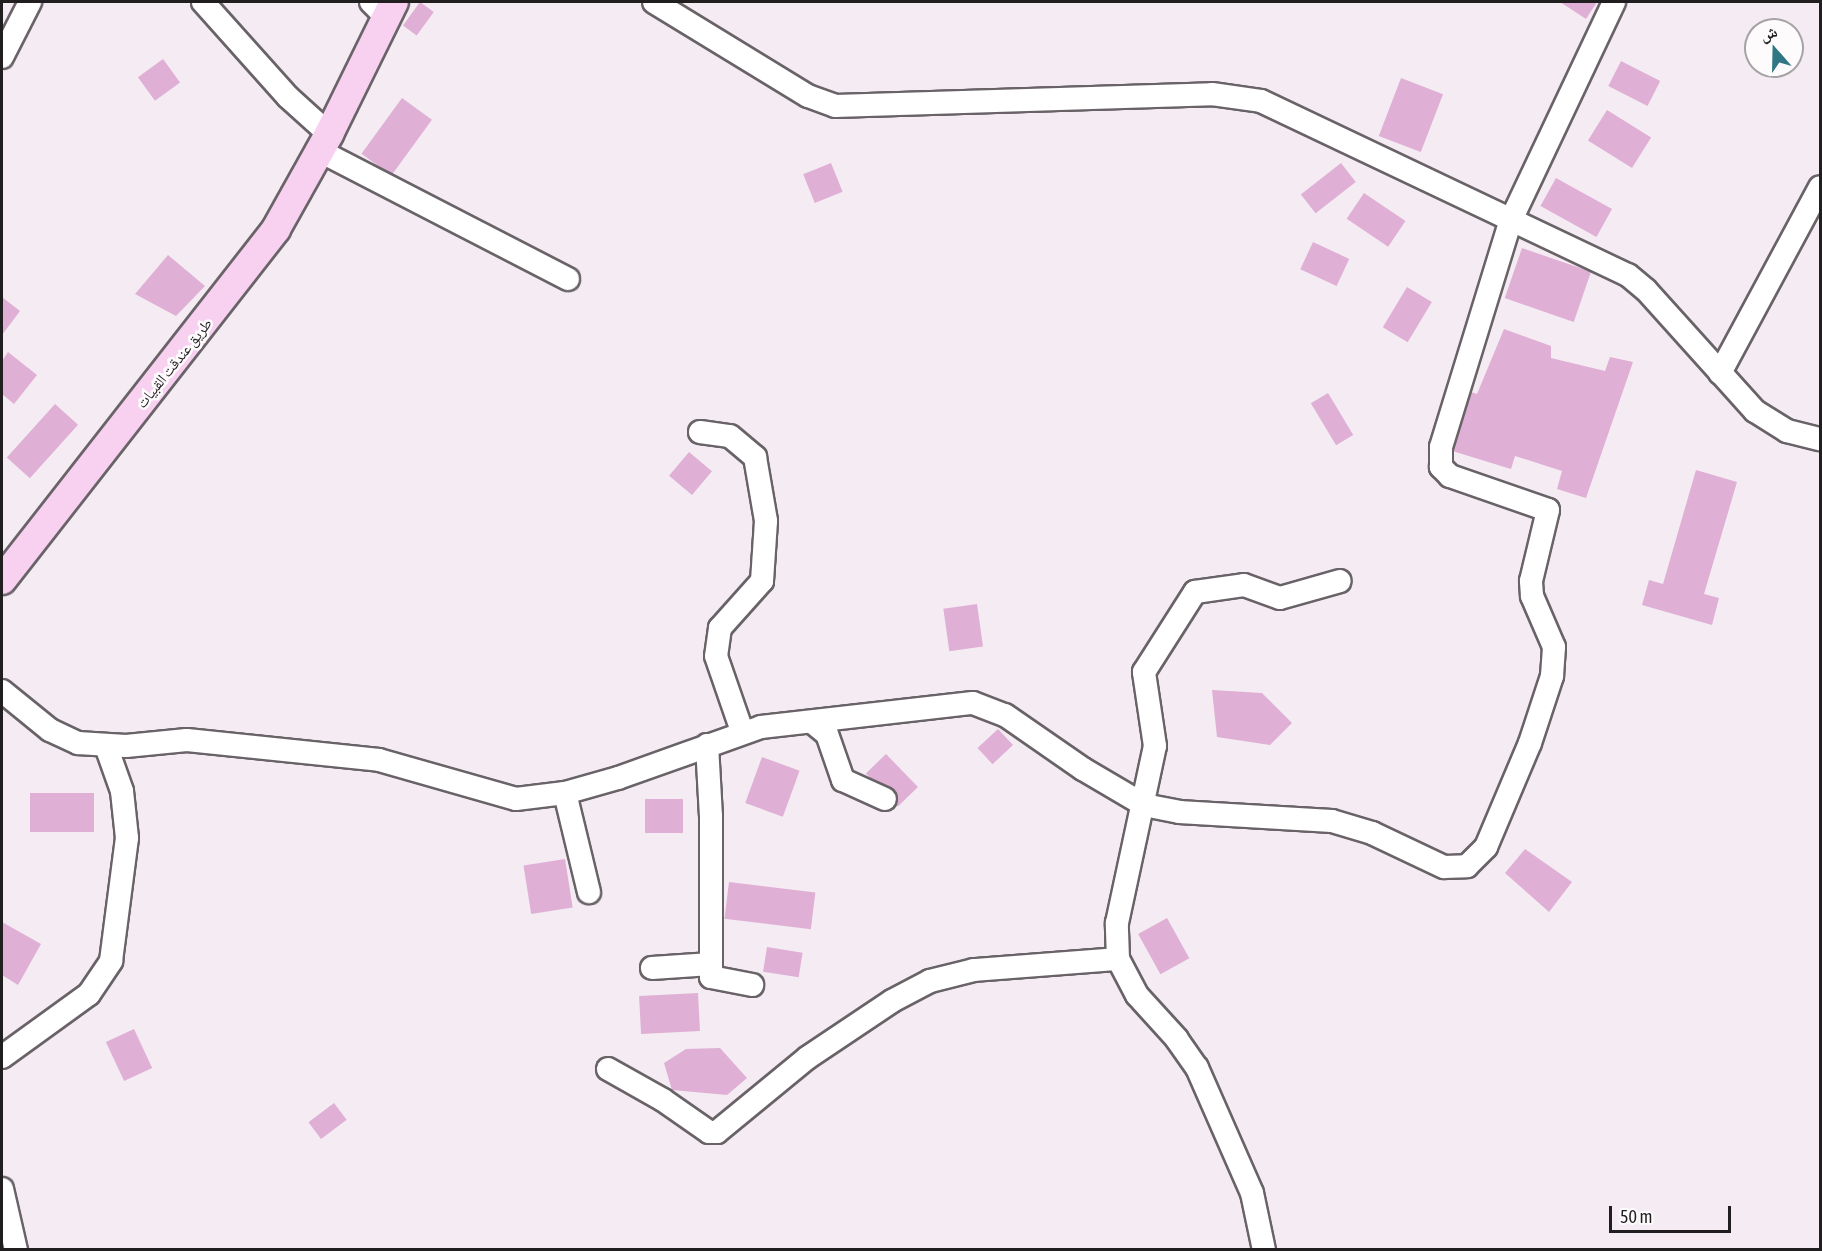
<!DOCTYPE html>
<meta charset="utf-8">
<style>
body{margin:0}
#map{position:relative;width:1822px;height:1251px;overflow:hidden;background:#f4ecf2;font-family:"Asap Condensed","Noto Naskh Arabic",sans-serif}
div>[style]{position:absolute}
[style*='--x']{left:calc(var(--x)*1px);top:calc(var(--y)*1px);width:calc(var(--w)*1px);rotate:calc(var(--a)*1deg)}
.building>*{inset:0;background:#e0afd5;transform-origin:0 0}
.roads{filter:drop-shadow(2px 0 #696368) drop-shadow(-2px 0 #696368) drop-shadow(0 2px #696368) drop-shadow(0 -2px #696368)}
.minor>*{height:22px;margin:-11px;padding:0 11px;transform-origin:11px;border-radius:11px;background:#fff}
.major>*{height:28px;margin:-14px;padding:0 14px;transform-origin:14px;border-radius:14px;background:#f8d0f0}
span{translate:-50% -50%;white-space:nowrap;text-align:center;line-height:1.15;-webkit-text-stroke:5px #fefbfd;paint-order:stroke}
.street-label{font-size:15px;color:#211e20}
.frame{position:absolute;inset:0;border:3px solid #211e20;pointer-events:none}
.north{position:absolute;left:1744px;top:18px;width:60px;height:60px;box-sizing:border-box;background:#fefbfd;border:2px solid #a6a3a5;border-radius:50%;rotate:340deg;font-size:16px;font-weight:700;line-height:24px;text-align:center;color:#211e20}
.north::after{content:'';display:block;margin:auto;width:21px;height:27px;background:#317684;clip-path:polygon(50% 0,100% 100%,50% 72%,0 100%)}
.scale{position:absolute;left:1609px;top:1206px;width:122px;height:27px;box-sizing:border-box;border:3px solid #211e20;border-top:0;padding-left:8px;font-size:18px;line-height:21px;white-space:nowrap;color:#211e20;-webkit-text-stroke:4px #fefbfd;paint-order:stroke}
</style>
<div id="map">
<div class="building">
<div style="left:420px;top:2px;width:17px;height:29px;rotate:36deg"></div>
<div style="clip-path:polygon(1560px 2px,1597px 2px,1586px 19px)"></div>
<div style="left:163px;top:59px;width:29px;height:31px;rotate:54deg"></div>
<div style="left:1621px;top:61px;width:44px;height:28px;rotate:27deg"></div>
<div style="left:1401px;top:78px;width:45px;height:62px;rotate:21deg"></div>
<div style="left:402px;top:98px;width:37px;height:69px;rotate:36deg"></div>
<div style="left:1607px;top:110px;width:52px;height:36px;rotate:32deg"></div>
<div style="left:831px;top:163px;width:31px;height:30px;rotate:68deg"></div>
<div style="left:1341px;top:163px;width:24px;height:51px;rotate:52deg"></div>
<div style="left:1556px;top:178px;width:64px;height:32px;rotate:29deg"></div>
<div style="left:1364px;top:193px;width:50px;height:31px;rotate:34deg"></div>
<div style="left:1313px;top:242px;width:40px;height:30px;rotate:25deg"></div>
<div style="left:1522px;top:248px;width:73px;height:53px;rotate:19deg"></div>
<div style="clip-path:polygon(168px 255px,205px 286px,176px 316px,135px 294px)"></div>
<div style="left:1407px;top:287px;width:29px;height:47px;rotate:31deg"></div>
<div style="clip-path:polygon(2px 297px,20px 311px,2px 335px)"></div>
<div style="clip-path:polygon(1504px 329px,1551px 346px,1551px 358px,1605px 371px,1610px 357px,1633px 362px,1586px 498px,1557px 489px,1562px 471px,1515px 456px,1511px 469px,1449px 450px,1468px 391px,1477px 394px)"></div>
<div style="clip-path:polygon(8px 352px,37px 375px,14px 404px,2px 394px,2px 361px)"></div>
<div style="left:1328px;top:393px;width:49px;height:20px;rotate:59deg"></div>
<div style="left:55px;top:404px;width:31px;height:72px;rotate:42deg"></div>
<div style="left:689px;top:452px;width:30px;height:31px;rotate:40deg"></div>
<div style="clip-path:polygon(1696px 470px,1737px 482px,1704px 594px,1719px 598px,1712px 625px,1642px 605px,1649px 580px,1663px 584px)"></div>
<div style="left:977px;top:604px;width:43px;height:34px;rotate:82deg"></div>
<div style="clip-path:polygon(1212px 690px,1262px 693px,1292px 723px,1270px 745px,1217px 737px)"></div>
<div style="left:998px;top:729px;width:22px;height:28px;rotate:47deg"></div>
<div style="left:886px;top:754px;width:46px;height:28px;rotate:46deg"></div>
<div style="left:762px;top:757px;width:40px;height:49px;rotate:20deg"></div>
<div style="left:94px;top:793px;width:39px;height:64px;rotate:90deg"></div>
<div style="left:645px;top:799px;width:38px;height:34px"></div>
<div style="clip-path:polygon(1525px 849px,1572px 882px,1549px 912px,1505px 873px)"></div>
<div style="left:565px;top:859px;width:49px;height:42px;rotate:81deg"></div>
<div style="left:729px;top:882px;width:87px;height:37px;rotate:7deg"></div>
<div style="left:1167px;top:918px;width:46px;height:33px;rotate:61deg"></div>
<div style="clip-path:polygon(2px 922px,41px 944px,18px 985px,2px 975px)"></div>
<div style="left:767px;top:947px;width:36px;height:25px;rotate:9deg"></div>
<div style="left:698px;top:993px;width:38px;height:59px;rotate:87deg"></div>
<div style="left:134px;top:1029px;width:43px;height:31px;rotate:65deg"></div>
<div style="clip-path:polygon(720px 1048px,747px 1078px,727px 1095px,672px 1090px,664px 1063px,686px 1049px)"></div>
<div style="left:334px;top:1103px;width:21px;height:32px;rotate:53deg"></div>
</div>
<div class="roads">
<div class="minor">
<div style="--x:203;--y:2;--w:127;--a:48.2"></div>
<div style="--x:288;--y:97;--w:55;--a:42.1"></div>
<div style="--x:371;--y:2;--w:23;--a:45"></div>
<div style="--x:654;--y:2;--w:180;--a:31.4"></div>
<div style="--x:808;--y:96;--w:29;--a:20"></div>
<div style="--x:835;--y:106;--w:377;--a:-1.8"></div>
<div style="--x:1212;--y:94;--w:49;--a:8.1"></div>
<div style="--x:1261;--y:101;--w:406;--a:25.4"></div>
<div style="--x:1628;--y:275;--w:23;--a:40"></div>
<div style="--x:1646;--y:290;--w:163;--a:48"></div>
<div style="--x:1755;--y:411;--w:38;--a:32"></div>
<div style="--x:1787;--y:431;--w:34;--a:14"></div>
<div style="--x:2;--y:57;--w:62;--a:-63"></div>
<div style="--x:320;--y:151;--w:279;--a:27.3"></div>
<div style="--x:1720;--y:373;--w:211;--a:-61.7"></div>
<div style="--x:700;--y:432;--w:30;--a:8"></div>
<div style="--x:730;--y:436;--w:33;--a:40"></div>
<div style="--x:755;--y:457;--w:65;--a:80.2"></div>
<div style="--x:766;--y:521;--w:60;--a:93.8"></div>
<div style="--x:762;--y:581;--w:63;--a:131.8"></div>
<div style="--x:720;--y:628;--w:28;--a:98"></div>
<div style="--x:716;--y:656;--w:79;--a:70.9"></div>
<div style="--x:2;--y:691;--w:62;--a:39.1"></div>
<div style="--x:50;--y:730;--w:31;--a:25"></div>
<div style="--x:78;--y:743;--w:48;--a:3.6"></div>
<div style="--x:126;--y:746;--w:61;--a:-5.6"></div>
<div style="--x:187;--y:740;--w:193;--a:5.9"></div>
<div style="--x:379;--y:760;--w:142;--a:15.9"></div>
<div style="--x:516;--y:799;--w:49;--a:-7"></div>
<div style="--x:565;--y:793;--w:55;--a:-15.8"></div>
<div style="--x:618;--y:778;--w:152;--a:-19.6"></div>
<div style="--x:761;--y:727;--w:213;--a:-6.5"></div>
<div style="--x:973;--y:703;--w:34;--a:21"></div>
<div style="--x:1005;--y:715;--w:95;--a:34.7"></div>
<div style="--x:1083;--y:769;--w:71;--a:30.5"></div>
<div style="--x:1144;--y:805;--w:36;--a:11"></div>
<div style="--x:1179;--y:812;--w:153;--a:3.4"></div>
<div style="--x:1332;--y:821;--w:42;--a:16.7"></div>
<div style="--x:1372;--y:833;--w:80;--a:25.3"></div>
<div style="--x:1444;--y:867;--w:23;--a:-2"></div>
<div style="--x:1467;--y:866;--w:27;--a:-45"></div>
<div style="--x:1486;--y:847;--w:113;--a:-67.1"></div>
<div style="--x:1530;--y:743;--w:71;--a:-71.8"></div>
<div style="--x:1552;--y:676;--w:29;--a:-86"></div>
<div style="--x:1554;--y:647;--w:56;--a:-113.3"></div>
<div style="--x:1532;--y:596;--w:15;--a:-94"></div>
<div style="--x:1531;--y:581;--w:73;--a:-76.5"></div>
<div style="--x:1548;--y:510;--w:104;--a:-160.9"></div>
<div style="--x:1450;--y:476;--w:13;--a:-135"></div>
<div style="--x:1441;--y:467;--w:20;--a:-90"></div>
<div style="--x:1441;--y:447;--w:238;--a:-72.9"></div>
<div style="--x:1511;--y:220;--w:241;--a:-64.7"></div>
<div style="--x:812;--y:722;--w:19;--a:39"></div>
<div style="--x:827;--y:734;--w:49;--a:70.8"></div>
<div style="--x:843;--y:780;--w:46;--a:24.3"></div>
<div style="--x:707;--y:745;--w:71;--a:86.8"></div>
<div style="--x:711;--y:816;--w:161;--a:90"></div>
<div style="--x:711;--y:977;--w:42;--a:11"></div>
<div style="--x:565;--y:793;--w:102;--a:76.4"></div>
<div style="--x:652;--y:968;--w:59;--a:-3.9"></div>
<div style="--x:2;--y:1057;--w:107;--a:-35.9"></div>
<div style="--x:89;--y:994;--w:40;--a:-56"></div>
<div style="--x:111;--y:961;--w:124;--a:-82.6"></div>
<div style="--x:127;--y:838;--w:47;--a:-96.1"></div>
<div style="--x:122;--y:791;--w:48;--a:-109.6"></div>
<div style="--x:608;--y:1069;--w:63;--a:29.4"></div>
<div style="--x:663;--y:1100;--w:56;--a:34.8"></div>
<div style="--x:709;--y:1132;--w:8;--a:0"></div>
<div style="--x:717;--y:1132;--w:117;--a:-39.4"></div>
<div style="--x:807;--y:1058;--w:102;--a:-33.8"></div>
<div style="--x:892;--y:1001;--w:43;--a:-27.8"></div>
<div style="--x:930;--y:981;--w:45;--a:-14"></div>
<div style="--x:974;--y:970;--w:144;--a:-4.4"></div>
<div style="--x:2;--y:1189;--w:63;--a:77.1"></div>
<div style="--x:1264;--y:1250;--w:58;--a:-101.9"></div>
<div style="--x:1252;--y:1193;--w:137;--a:-113.7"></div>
<div style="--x:1197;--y:1068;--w:35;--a:-125"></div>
<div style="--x:1177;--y:1039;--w:59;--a:-132.3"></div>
<div style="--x:1137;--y:995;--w:41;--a:-117.8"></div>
<div style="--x:1118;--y:959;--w:36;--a:-92"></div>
<div style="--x:1117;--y:923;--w:181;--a:-77.9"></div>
<div style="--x:1155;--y:746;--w:75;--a:-98.5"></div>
<div style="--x:1144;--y:672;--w:95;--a:-57.5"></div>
<div style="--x:1195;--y:592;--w:49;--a:-8.1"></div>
<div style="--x:1244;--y:585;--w:38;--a:20"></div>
<div style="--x:1280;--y:598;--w:62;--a:-15.8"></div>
</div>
<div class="major">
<div style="--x:2;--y:580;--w:445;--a:-52"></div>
<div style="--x:276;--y:229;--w:109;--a:-60.8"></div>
<div style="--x:329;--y:134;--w:147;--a:-63.8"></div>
</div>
</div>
<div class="street-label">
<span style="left:174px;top:363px;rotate:-51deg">طريق عندقت القبيات</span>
</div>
<div class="frame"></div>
<div class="north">ش</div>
<div class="scale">50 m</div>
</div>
